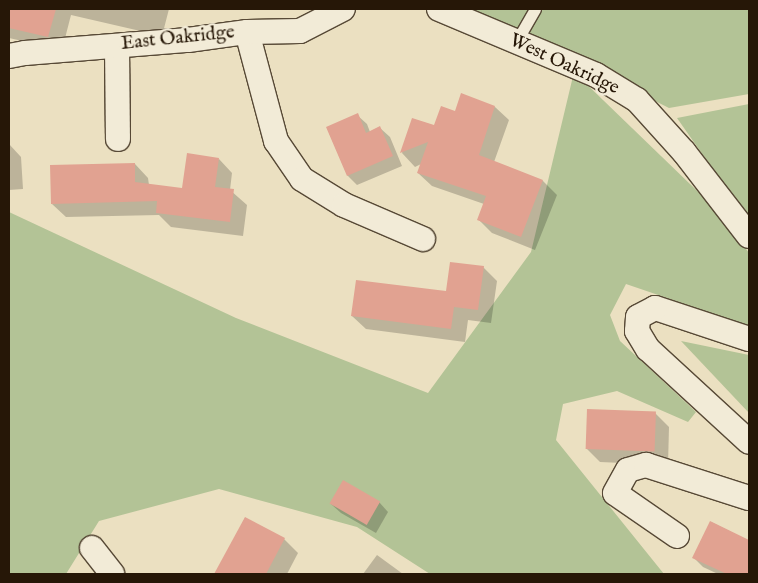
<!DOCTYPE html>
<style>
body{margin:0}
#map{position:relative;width:758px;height:583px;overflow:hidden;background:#ebe0c1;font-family:"IM FELL English",serif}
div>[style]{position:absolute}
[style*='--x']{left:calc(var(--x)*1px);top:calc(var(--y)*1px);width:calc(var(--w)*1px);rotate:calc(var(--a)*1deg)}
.green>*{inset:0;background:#b3c396}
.shadow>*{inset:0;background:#0003}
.building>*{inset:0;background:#e1a291;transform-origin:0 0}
.roads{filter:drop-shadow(1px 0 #574936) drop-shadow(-1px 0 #574936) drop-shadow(0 1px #574936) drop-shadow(0 -1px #574936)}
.lane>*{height:11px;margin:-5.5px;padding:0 5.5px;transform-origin:5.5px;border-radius:5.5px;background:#f2ebd7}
.street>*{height:24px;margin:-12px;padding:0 12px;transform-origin:12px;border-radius:12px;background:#f2ebd7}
span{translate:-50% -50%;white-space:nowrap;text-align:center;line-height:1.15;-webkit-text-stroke:5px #f2ebd7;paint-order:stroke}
.street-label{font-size:19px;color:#261707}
.frame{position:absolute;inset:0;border:10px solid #261707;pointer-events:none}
</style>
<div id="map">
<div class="green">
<div style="clip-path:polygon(473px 9px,749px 9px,749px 94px,669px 108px)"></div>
<div style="clip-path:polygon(574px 72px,719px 212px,749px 253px,749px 326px,626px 284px,610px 315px,620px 341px,696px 412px,688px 422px,617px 391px,563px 404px,556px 440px,664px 574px,430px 574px,357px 527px,219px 489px,99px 521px,66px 574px,9px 574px,9px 212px,236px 318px,428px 393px,531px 252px)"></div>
<div style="clip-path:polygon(749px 104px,749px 221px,677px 118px)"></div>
<div style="clip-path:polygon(681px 341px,749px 355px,749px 413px)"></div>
</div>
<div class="shadow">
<div style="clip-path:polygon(9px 9px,169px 9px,162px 36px,71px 15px,62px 50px,9px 38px)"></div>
<div style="clip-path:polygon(495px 107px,509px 120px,494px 162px,543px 181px,557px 195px,535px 250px,492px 233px,478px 219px,484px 204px,432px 186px,418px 173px,421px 164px,415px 167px,402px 153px,413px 119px,435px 126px,456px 113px)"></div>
<div style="clip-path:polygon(357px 115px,367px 124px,370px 132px,380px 128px,390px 137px,402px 166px,357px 185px,348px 176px,327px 128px)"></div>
<div style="clip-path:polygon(9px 144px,21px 157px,23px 189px,9px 190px)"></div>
<div style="clip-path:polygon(219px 159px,232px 173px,230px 190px,247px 205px,243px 236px,171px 227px,159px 215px,66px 217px,52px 204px,135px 164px,148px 178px,149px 185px,183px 189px)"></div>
<div style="clip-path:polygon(483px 267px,497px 281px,491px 323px,468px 320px,465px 342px,366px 329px,352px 316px,447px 293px)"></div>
<div style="clip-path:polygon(655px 413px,669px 427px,668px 465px,600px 462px,586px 448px)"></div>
<div style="clip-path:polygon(379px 502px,388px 512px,376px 533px,341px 513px,331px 504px)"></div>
<div style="clip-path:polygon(245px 518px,284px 539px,298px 553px,287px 574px,216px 574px)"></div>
<div style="clip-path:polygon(711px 522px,749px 541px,749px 574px,718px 574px,703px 567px,694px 558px)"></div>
<div style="clip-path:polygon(377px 555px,403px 574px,363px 574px)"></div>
</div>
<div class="building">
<div style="clip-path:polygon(9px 9px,56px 9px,48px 37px,9px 28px)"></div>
<div style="clip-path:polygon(461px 93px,495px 106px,479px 155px,543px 180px,521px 237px,477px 220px,486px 196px,417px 173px,428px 142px,400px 153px,412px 118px,434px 125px,441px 106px,455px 111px)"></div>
<div style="clip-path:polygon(358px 113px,366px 133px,380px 126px,393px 156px,347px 176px,326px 127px)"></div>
<div style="clip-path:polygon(187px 153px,219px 158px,215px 187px,234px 189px,230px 222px,156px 213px,157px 201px,51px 204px,50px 165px,135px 163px,135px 182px,182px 188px)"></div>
<div style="clip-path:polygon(450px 262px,484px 266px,478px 310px,454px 307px,451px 329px,351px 316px,356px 280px,446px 291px)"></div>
<div style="left:587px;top:409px;width:69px;height:40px;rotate:2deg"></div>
<div style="left:343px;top:480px;width:43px;height:27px;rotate:30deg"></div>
<div style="clip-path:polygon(245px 517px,285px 538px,266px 574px,214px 574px)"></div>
<div style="clip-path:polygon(710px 521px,749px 540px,749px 574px,727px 574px,692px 558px)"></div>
</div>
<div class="roads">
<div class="lane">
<div style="--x:516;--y:42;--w:38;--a:-60"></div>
</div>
<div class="street">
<div style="--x:439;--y:9;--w:170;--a:22.8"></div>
<div style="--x:596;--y:75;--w:48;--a:31.4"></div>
<div style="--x:637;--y:100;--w:70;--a:47.9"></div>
<div style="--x:684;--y:152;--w:106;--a:52.3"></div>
<div style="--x:247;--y:32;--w:113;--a:75.1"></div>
<div style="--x:276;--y:141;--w:46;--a:55.6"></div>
<div style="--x:302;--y:179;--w:49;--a:31.8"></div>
<div style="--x:344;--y:205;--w:86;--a:23.3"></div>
<div style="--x:117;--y:46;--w:93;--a:89.4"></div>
<div style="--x:9;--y:56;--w:16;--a:-11"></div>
<div style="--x:25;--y:53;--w:164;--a:-4.6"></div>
<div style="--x:188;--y:40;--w:60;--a:-7.7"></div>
<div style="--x:247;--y:32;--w:53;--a:-1.1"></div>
<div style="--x:300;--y:31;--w:48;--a:-27.1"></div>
<div style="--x:749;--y:339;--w:99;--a:-161.7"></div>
<div style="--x:655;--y:308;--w:19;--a:152"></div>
<div style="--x:638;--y:317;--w:14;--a:94"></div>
<div style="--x:637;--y:331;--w:21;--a:59"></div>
<div style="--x:648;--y:349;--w:137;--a:42.6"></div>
<div style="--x:677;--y:536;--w:75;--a:-145.3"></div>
<div style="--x:615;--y:493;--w:26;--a:-61"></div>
<div style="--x:628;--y:470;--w:19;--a:-16"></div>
<div style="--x:646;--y:465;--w:108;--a:17.8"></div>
<div style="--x:92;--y:548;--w:33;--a:52"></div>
</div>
</div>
<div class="street-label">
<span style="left:178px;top:39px;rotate:-6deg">East Oakridge</span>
<span style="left:564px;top:65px;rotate:25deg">West Oakridge</span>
</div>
<div class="frame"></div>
</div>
